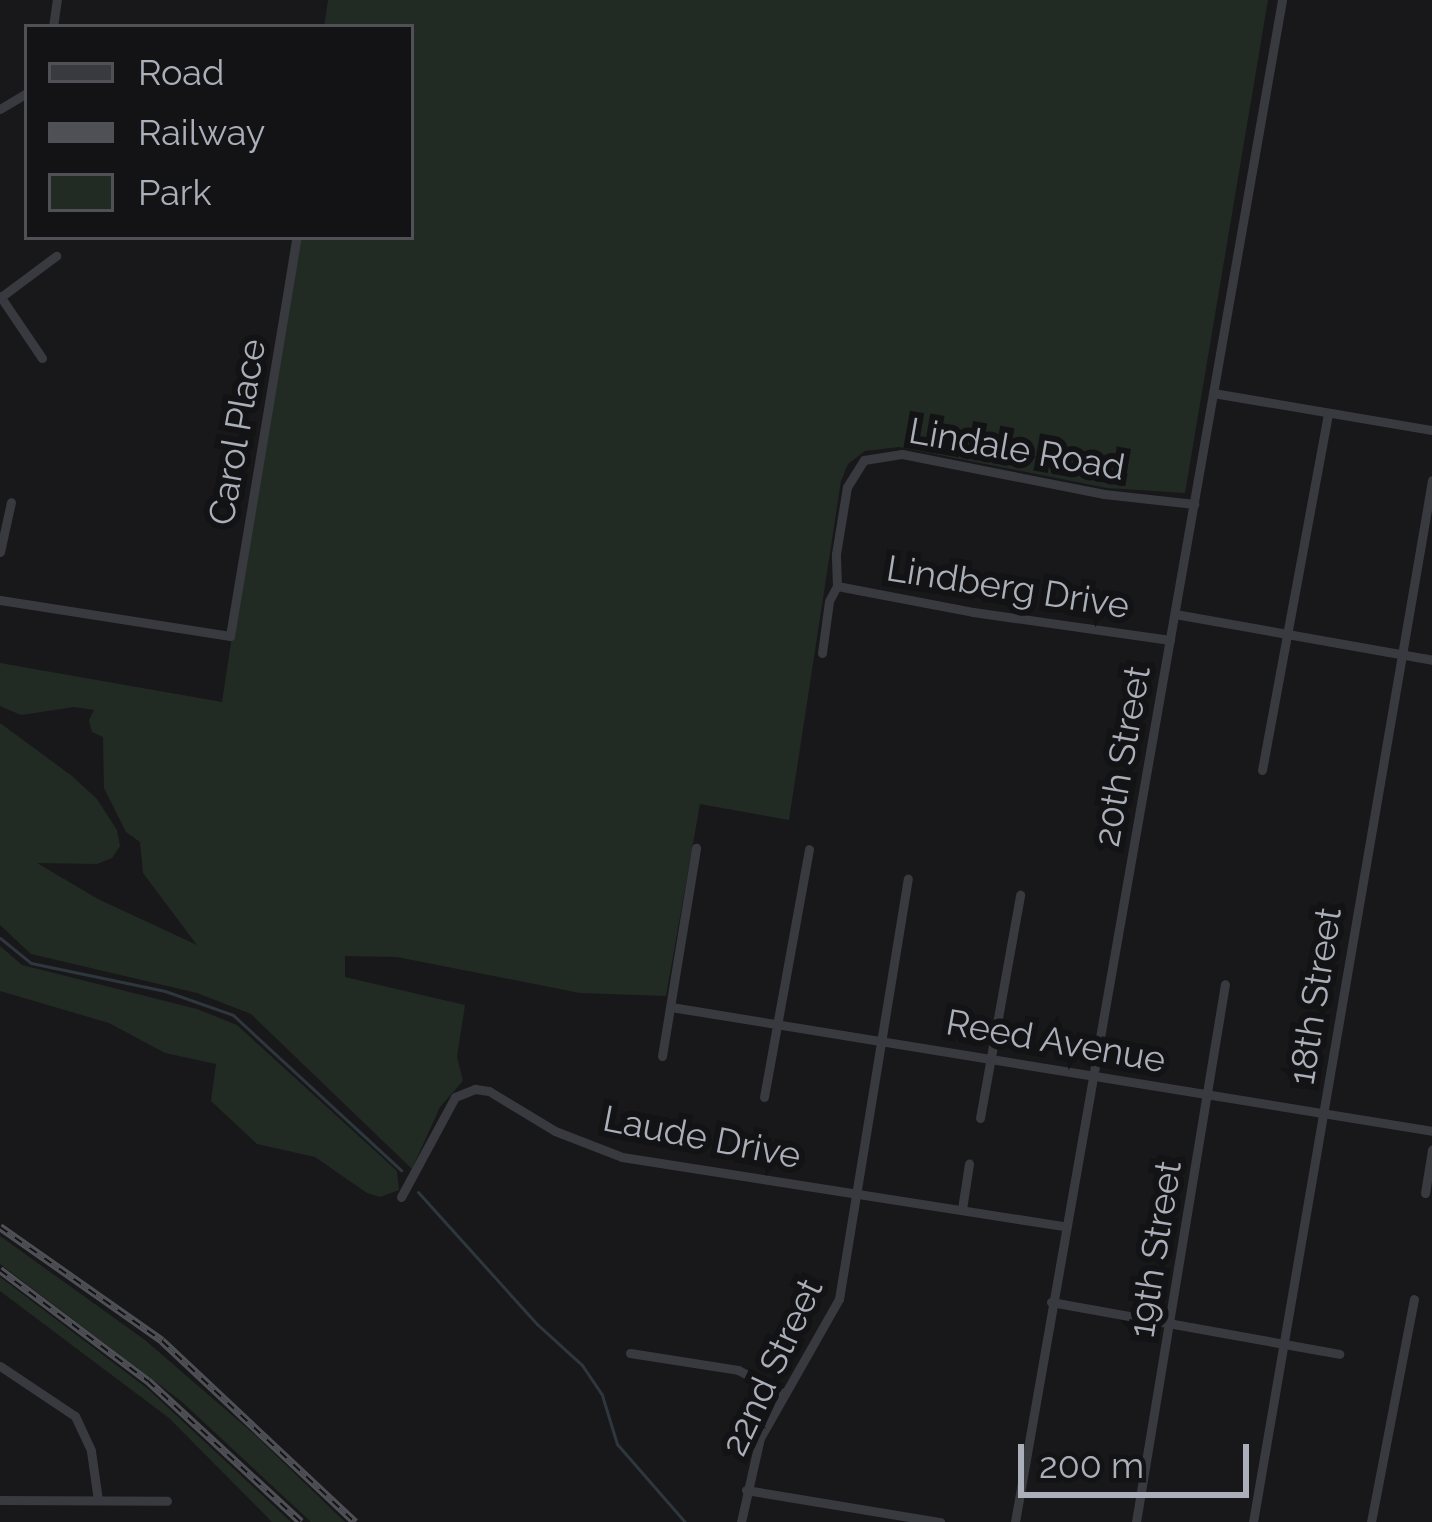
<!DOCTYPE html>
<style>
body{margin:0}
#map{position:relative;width:1432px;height:1522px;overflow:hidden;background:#18181a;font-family:Raleway,sans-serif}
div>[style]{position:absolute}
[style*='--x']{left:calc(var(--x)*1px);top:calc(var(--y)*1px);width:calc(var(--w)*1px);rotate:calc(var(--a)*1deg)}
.green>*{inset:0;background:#222a24}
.stream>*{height:3px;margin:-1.5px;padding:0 1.5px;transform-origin:1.5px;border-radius:1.5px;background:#2f373e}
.minor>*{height:9px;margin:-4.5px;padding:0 4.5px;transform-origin:4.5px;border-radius:4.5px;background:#393a3f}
.rail>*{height:8px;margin-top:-4px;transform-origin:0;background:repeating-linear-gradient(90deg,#131315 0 9px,#4f5056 0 18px);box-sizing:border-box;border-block:3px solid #4f5056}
span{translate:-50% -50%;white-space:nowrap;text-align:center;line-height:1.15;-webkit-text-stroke:12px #131315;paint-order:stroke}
.street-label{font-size:36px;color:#abafb9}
.legend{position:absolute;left:24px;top:24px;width:390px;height:216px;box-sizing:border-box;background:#131315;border:3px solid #505157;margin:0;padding:15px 21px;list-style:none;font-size:36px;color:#abafb9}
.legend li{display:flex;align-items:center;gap:24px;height:60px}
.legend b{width:60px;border:3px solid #505157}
.scale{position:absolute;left:1018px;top:1444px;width:231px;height:54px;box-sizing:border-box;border:6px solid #abafb9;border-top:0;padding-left:15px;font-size:36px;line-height:42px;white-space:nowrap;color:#abafb9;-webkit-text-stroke:9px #131315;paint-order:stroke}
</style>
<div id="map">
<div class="green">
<div style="clip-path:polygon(328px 0,1268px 0,1185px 493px,1107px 488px,899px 447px,865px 451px,848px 464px,841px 481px,789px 820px,700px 804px,666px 996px,580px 993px,397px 957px,345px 956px,345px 977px,465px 1005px,457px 1057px,463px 1081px,440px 1107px,412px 1169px,251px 1014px,197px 993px,31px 954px,0 925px,0 723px,72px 776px,97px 799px,117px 830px,120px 846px,112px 858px,97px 864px,37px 863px,98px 899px,197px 945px,143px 873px,140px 842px,126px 832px,104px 788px,103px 737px,92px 732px,89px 720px,94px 710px,74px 707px,21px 715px,0 706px,0 663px,222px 702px,292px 237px,411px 237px,411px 27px,324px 27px)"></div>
<div style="clip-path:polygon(0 946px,22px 965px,197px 1009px,237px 1025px,397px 1171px,399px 1190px,380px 1197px,367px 1193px,315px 1157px,257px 1144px,211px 1101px,216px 1064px,165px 1053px,109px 1023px,0 991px)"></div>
<div style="clip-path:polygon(0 1236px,145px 1340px,255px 1435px,345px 1522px,311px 1522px,181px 1401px,0 1264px)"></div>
<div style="clip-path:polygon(0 1277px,148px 1389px,291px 1522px,272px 1522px,169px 1418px,0 1291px)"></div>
</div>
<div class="stream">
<div style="--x:0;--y:938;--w:40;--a:39"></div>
<div style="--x:31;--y:963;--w:137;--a:11.8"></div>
<div style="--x:165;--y:991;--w:72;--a:19.4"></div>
<div style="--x:233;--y:1015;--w:229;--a:42.7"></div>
<div style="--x:418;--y:1192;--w:178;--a:48"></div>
<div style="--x:537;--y:1324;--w:61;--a:42.3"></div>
<div style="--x:582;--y:1365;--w:36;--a:56"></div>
<div style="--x:602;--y:1395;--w:51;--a:73"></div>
<div style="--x:617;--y:1444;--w:103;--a:48.9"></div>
</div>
<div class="minor">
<div style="--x:53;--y:27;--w:27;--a:-82"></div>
<div style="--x:0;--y:109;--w:31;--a:-31"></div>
<div style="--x:0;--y:296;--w:75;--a:55.9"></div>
<div style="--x:1;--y:297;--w:69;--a:-36.7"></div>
<div style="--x:1213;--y:393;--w:222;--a:9.6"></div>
<div style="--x:0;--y:552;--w:51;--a:-77.6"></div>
<div style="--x:837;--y:586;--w:138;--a:10.8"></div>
<div style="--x:973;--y:612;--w:199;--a:8.1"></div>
<div style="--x:0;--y:600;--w:233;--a:8.9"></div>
<div style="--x:230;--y:636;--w:405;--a:-80.5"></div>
<div style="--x:1175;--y:614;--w:261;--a:10.1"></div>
<div style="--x:822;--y:653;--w:52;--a:-82.3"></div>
<div style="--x:829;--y:601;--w:17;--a:-62"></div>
<div style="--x:837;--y:586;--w:32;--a:-92"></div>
<div style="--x:836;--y:554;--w:68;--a:-80.7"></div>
<div style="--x:847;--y:487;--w:32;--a:-58"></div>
<div style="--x:864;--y:460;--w:38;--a:-9"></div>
<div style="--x:902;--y:454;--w:206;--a:11.2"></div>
<div style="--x:1104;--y:494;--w:91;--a:6.3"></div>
<div style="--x:1262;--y:770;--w:363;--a:-79.5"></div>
<div style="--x:671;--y:1007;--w:771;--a:9.25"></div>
<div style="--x:662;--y:1056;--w:211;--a:-80.7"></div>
<div style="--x:764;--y:1097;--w:252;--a:-79.7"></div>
<div style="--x:980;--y:1118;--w:227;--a:-79.8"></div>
<div style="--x:1425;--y:1193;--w:44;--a:-80.8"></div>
<div style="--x:401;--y:1197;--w:114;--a:-61.6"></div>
<div style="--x:455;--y:1097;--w:22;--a:-22"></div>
<div style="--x:475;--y:1089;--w:14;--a:8"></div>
<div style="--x:489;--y:1091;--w:77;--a:31.2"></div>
<div style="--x:555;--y:1131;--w:72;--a:21.2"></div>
<div style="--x:622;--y:1157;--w:447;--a:8.9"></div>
<div style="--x:962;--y:1209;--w:46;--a:-81.2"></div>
<div style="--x:1051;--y:1302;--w:293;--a:10.2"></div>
<div style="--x:630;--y:1353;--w:109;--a:8.9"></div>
<div style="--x:738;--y:1370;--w:52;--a:27.6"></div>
<div style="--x:0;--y:1366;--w:90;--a:33.7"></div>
<div style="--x:75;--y:1416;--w:38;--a:65"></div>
<div style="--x:91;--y:1451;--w:49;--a:81.9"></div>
<div style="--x:746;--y:1490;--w:197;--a:9.4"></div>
<div style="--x:0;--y:1500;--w:167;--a:0.3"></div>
<div style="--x:741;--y:1522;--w:86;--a:-77.3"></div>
<div style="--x:760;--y:1438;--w:160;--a:-60.4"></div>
<div style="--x:839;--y:1299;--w:426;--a:-80.7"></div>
<div style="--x:1015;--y:1522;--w:1545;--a:-80.05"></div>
<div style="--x:1136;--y:1522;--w:545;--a:-80.61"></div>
<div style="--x:1253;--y:1522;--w:1057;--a:-80.25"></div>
<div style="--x:1371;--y:1522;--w:227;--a:-79.1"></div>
</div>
<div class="rail">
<div style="--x:0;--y:1227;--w:198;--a:35.1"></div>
<div style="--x:162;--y:1341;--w:265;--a:43.2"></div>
<div style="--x:0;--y:1270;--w:185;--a:36.9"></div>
<div style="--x:148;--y:1381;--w:208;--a:42.7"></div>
</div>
<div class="street-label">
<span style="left:237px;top:432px;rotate:-80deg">Carol Place</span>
<span style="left:1017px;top:449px;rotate:10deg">Lindale Road</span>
<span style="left:1008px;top:587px;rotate:9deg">Lindberg Drive</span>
<span style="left:1122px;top:756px;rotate:-80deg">20th Street</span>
<span style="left:1315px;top:996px;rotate:-81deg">18th Street</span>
<span style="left:1056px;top:1041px;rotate:10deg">Reed Avenue</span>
<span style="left:702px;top:1137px;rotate:11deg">Laude Drive</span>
<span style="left:1155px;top:1249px;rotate:-81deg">19th Street</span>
<span style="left:772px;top:1367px;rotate:-65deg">22nd Street</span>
</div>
<ul class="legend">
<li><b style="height:15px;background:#393a3f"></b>Road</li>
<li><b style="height:15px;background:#4f5056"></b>Railway</li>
<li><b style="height:33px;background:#222a24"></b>Park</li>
</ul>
<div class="scale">200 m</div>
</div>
